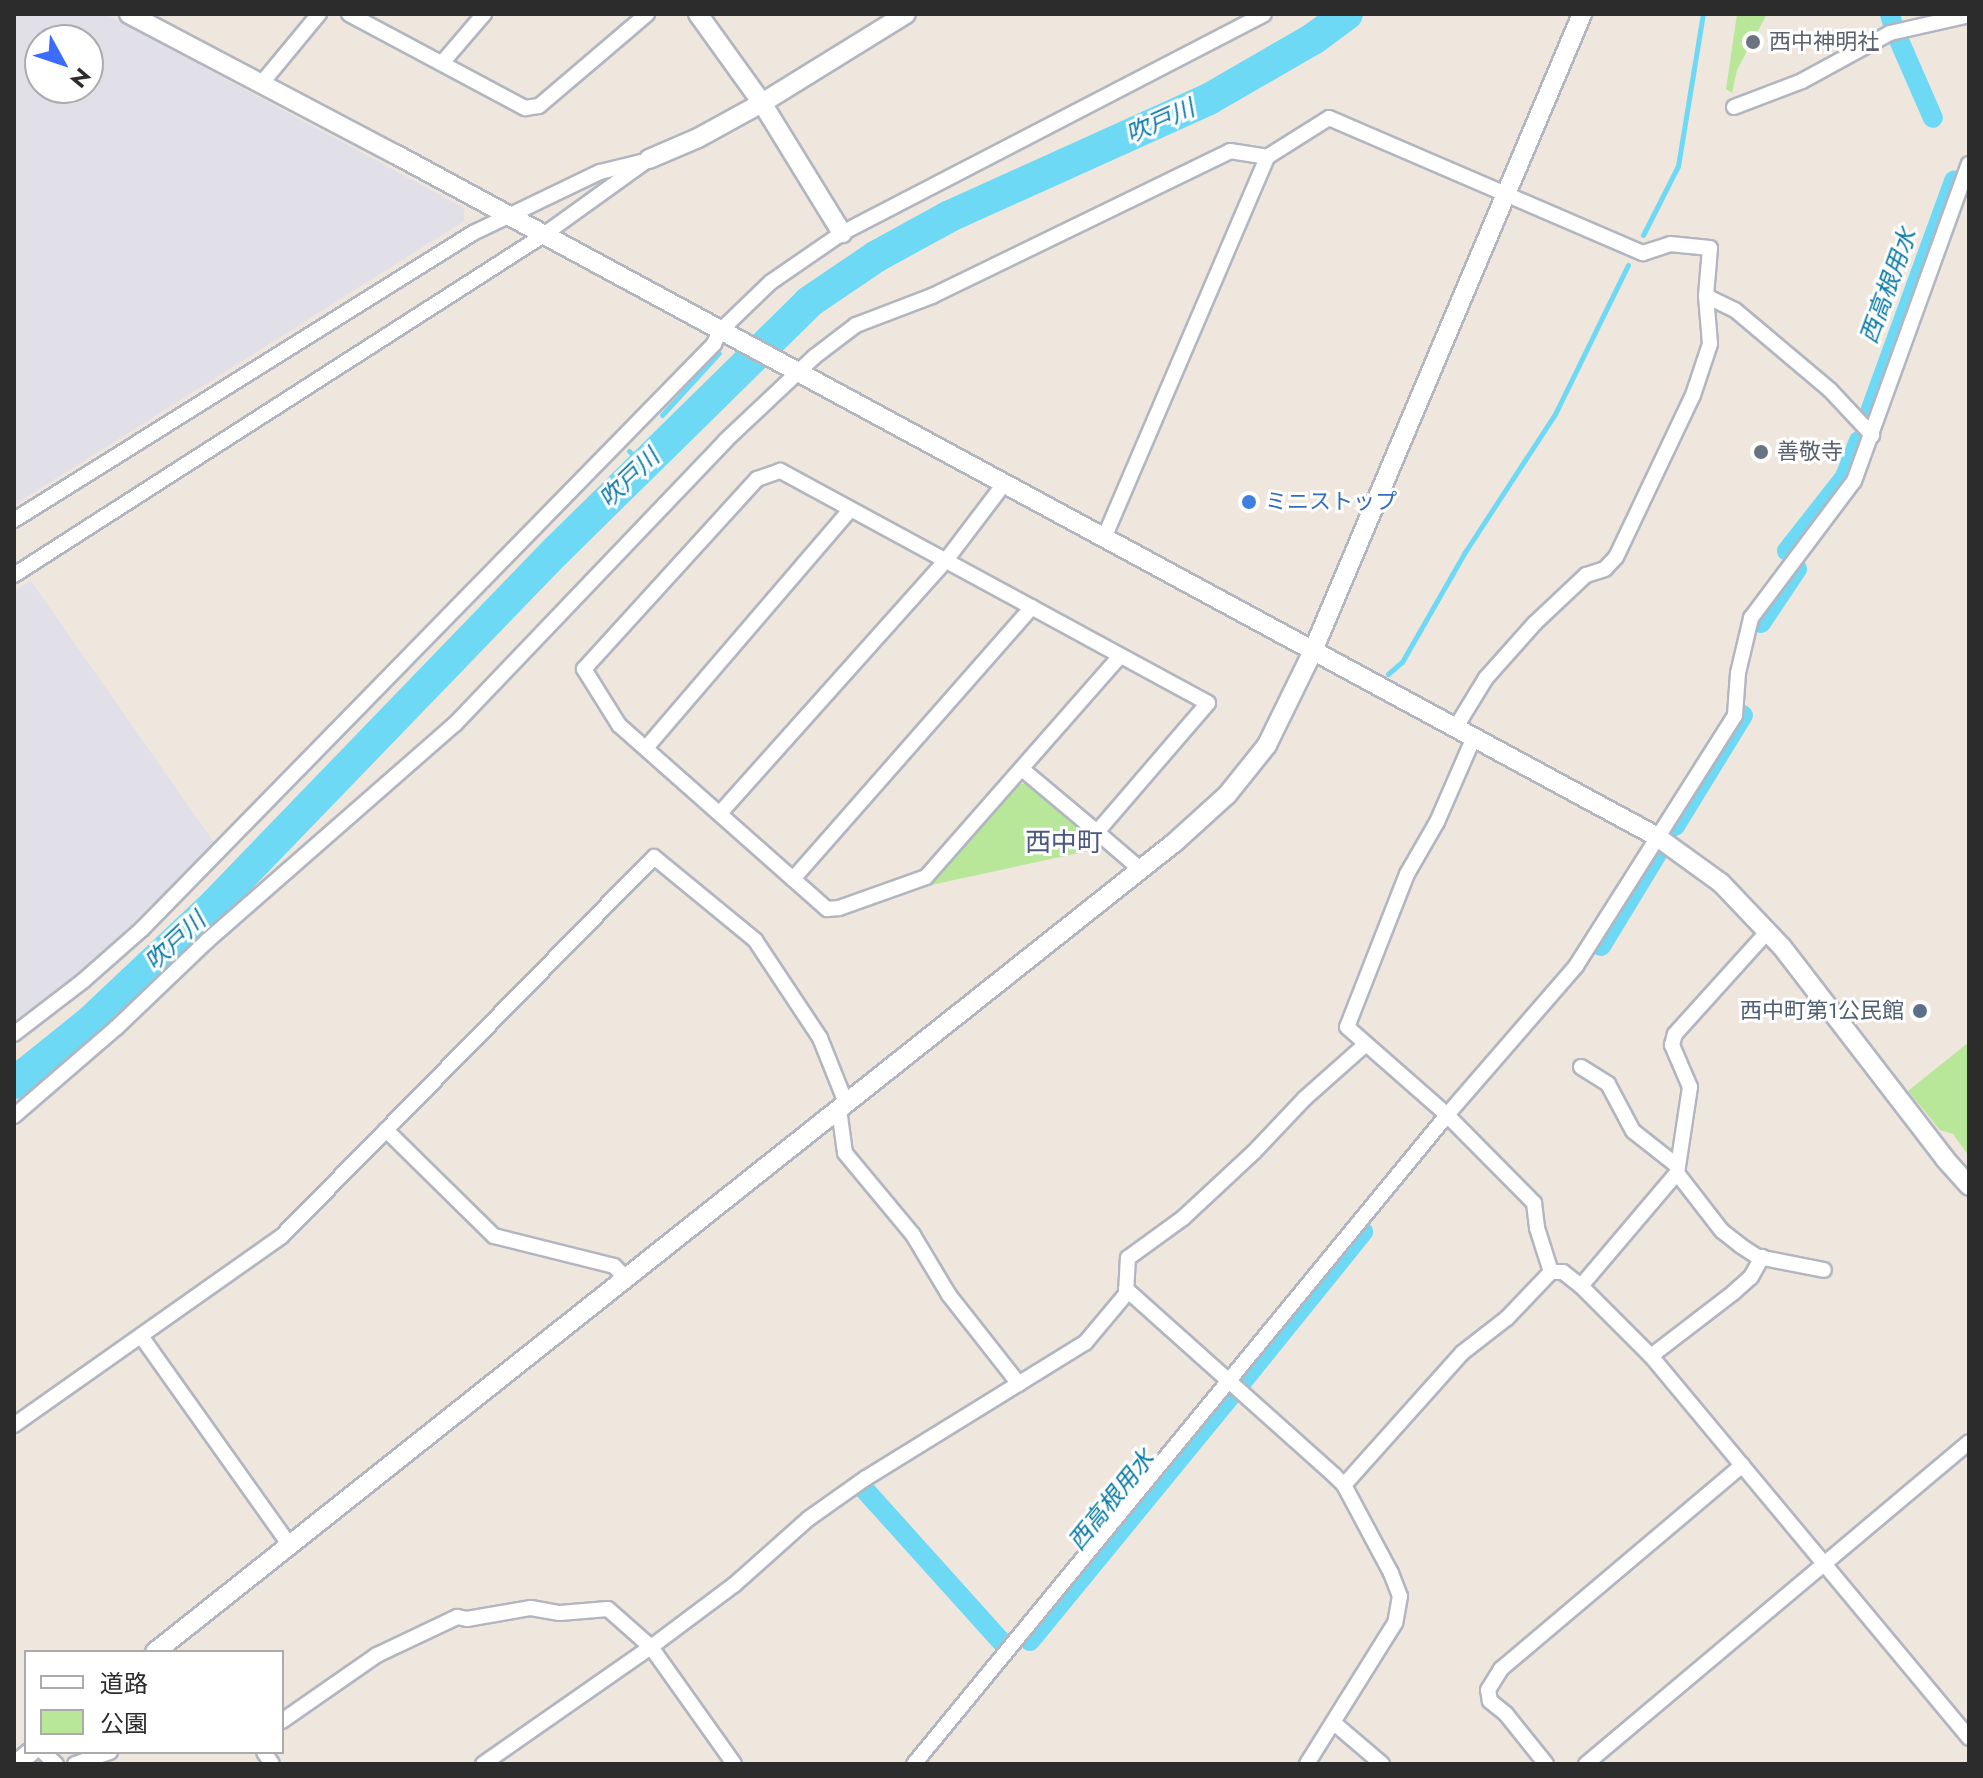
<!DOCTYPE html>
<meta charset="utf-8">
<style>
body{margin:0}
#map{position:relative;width:1983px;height:1778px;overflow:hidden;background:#efe7de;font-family:Jost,"Noto Sans JP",sans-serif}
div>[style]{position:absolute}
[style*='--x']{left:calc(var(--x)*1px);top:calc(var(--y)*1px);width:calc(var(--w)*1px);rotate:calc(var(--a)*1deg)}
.industrial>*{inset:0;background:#e1dfe7}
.green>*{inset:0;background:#b9e799}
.stream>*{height:5px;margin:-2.5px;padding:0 2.5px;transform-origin:2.5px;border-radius:2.5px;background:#6dd9f5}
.canal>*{height:20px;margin:-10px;padding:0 10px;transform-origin:10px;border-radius:10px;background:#6dd9f5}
.river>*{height:32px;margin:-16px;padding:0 16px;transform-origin:16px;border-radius:16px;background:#6dd9f5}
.roads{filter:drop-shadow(2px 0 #b2b6c0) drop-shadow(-2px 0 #b2b6c0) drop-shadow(0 2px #b2b6c0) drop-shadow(0 -2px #b2b6c0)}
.minor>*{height:14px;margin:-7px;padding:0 7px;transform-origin:7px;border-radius:7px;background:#fff}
.tertiary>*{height:18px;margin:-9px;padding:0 9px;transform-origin:9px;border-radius:9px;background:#fff}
.dots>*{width:22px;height:22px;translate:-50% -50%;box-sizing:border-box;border:4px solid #fff;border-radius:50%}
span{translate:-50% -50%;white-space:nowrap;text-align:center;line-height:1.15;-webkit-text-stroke:6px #fff;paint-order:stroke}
.worship-label{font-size:22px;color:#5b616d}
.left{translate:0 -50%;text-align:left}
.shop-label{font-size:22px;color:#366cbe}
.service-label{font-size:22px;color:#4e5e75}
.right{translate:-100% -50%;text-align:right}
.water-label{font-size:24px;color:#0779a6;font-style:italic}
.quarter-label{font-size:26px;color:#4a5780}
.frame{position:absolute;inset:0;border:16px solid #2c2c2c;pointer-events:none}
.legend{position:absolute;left:24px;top:1650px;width:260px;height:104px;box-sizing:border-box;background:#fff;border:2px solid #ababab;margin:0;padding:10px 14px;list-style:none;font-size:24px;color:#2c2c2c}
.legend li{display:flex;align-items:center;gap:16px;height:40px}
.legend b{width:40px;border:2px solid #ababab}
.north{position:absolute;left:24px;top:24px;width:80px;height:80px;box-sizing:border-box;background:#fff;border:2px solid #ababab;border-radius:50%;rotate:130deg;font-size:22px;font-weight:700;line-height:32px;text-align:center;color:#2c2c2c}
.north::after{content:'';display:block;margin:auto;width:28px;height:36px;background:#3b6cff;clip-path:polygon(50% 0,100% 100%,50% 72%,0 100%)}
</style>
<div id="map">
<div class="industrial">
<div style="clip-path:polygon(evenodd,14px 14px,105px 14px,464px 208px,464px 221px,14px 505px,14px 14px,40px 40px,88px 40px,88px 88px,40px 88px,40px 40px)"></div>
<div style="clip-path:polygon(31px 581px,215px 844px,76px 979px,14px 1025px,14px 591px)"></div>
</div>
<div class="green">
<div style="clip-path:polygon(1737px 14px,1767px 14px,1737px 70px,1732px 93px,1726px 89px)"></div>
<div style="clip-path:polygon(1028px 783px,1102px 848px,931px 885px,1019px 784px)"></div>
<div style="clip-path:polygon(1969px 1042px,1969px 1156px,1953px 1134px,1940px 1130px,1908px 1091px)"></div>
</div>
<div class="stream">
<div style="--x:1643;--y:235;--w:77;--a:-63.1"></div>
<div style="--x:1678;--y:166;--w:154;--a:-80.7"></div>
<div style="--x:662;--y:415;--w:84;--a:-47.4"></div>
<div style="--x:629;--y:451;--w:21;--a:43"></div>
<div style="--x:1388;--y:674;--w:18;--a:-41"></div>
<div style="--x:1402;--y:662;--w:127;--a:-60.2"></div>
<div style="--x:1465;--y:552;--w:165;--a:-56.9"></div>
<div style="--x:1555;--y:414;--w:166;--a:-63.9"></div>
</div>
<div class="canal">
<div style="--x:1890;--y:14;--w:11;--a:75"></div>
<div style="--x:1898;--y:38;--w:87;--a:66.4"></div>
<div style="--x:1871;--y:409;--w:243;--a:-70"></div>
<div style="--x:1787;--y:551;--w:94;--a:-51.9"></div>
<div style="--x:1845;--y:477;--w:39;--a:-69"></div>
<div style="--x:1761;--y:623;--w:65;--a:-56.3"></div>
<div style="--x:1675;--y:826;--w:130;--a:-58.5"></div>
<div style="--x:1601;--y:946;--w:108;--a:-58.7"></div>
<div style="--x:1242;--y:1382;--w:193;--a:-51.1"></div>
<div style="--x:864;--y:1489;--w:205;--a:48"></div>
<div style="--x:1030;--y:1641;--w:320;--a:-50.7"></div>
</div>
<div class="river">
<div style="--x:14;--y:1083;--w:97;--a:-38.8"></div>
<div style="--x:90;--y:1022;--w:170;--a:-43.3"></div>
<div style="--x:214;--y:905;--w:491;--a:-46"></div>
<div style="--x:555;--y:552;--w:356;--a:-44.5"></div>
<div style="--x:809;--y:302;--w:82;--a:-34.1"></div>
<div style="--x:877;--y:256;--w:83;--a:-28.7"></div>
<div style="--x:950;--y:216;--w:284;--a:-24.3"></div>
<div style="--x:1209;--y:99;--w:120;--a:-30"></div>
<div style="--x:1313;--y:39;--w:42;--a:-36.3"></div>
</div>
<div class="roads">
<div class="minor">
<div style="--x:349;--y:14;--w:200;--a:28.1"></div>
<div style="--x:525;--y:108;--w:14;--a:-8"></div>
<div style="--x:539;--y:106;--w:142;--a:-40.4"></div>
<div style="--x:442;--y:63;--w:65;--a:-49.4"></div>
<div style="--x:261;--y:84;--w:91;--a:-50.4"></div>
<div style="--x:1734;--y:107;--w:73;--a:-20.9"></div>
<div style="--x:1802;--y:81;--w:100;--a:-28.6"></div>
<div style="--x:1890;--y:33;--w:81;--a:-12.8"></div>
<div style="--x:1706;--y:296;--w:32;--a:26"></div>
<div style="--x:1735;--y:310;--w:124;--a:40.1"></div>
<div style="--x:1830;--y:390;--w:62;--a:47"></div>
<div style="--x:14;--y:520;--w:541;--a:-32.02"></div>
<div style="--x:473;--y:233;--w:141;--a:-25.7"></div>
<div style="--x:600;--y:172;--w:42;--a:-13.7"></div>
<div style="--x:1104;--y:538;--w:414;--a:-66.8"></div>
<div style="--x:14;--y:575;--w:627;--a:-32.7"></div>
<div style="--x:542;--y:236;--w:132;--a:-35.7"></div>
<div style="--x:1474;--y:737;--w:93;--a:113.5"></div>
<div style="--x:1437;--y:822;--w:60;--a:120"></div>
<div style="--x:1407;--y:874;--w:164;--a:111.4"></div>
<div style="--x:1347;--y:1027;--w:133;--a:41.3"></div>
<div style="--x:1447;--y:1115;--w:124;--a:45.3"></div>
<div style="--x:1534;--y:1203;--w:25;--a:83"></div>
<div style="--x:1537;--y:1228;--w:46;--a:72.3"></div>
<div style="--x:646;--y:748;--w:313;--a:-49.4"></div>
<div style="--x:1022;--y:769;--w:98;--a:40"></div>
<div style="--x:1097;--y:832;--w:170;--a:-49.3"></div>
<div style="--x:1208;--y:703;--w:487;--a:-151.5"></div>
<div style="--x:780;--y:471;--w:24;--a:161"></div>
<div style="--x:757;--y:479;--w:257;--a:132.3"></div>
<div style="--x:584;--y:669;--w:66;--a:58"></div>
<div style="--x:619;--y:725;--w:278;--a:41.5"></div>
<div style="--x:827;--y:909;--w:12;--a:-5"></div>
<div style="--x:839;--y:908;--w:92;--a:-19.6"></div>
<div style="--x:926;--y:877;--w:294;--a:-48.7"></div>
<div style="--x:721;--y:812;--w:339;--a:-48.2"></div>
<div style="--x:947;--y:559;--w:94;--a:-52.8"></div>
<div style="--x:1097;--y:832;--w:57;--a:40.7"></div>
<div style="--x:793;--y:879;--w:362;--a:-48.7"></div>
<div style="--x:14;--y:1034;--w:87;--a:-37.5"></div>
<div style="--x:83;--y:981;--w:79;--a:-41.4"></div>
<div style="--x:142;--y:929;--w:818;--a:-45.64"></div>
<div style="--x:714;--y:344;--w:13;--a:-67"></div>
<div style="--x:719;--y:332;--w:72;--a:-43.9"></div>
<div style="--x:771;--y:282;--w:86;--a:-34.6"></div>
<div style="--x:842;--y:233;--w:475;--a:-27.4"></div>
<div style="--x:1581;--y:1067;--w:32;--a:32"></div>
<div style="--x:1608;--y:1084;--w:53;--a:62"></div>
<div style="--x:1633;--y:1131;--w:55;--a:38.3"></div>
<div style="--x:839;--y:1109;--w:44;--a:82.2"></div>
<div style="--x:845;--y:1153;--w:107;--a:50.3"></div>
<div style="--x:913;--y:1235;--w:70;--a:59"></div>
<div style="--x:949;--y:1295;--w:113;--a:51.8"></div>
<div style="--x:14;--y:1116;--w:135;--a:-40.8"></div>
<div style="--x:116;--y:1028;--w:126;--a:-43.7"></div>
<div style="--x:207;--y:941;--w:330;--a:-41.2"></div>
<div style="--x:455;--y:724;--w:391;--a:-46.3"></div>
<div style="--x:725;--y:441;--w:122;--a:-43.3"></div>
<div style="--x:814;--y:357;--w:53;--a:-37.3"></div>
<div style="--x:856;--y:325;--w:81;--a:-20.9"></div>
<div style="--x:932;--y:296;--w:331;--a:-25.9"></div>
<div style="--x:1230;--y:151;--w:37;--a:9"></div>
<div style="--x:1267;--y:157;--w:73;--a:-32.2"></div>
<div style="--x:1329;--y:118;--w:342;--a:23.3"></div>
<div style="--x:1643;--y:253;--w:28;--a:-18"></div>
<div style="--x:1670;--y:244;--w:40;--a:5.7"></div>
<div style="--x:1710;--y:248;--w:48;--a:94.8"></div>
<div style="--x:1706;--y:296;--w:48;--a:85.2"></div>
<div style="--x:1710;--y:344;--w:54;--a:108.4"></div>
<div style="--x:1693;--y:395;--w:179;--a:115.4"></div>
<div style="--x:1616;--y:557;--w:16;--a:133"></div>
<div style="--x:1605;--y:569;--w:20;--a:162"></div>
<div style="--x:1586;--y:575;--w:70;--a:136.7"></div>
<div style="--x:1535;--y:623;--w:74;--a:131.7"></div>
<div style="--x:1486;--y:678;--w:57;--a:121.5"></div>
<div style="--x:386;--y:1130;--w:151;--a:44.5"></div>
<div style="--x:494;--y:1236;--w:124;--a:14"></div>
<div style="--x:614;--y:1266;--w:17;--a:45"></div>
<div style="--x:1677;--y:1173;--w:87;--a:-81.4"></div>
<div style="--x:1690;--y:1087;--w:46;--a:-113.2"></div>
<div style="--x:1672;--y:1045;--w:11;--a:-75"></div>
<div style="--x:1675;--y:1034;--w:139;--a:-47.9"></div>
<div style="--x:1551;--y:1272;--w:12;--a:0"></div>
<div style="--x:1563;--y:1272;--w:23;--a:38"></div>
<div style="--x:1581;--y:1286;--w:99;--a:45"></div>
<div style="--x:1651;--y:1356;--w:497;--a:50.2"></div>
<div style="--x:1581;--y:1286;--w:148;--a:-49.7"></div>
<div style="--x:1677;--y:1173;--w:73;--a:52.2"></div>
<div style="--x:1722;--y:1231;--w:24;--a:38"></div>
<div style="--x:1741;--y:1246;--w:20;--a:33"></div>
<div style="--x:1758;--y:1257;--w:67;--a:11.1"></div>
<div style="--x:1126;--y:1289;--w:279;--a:41.8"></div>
<div style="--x:1334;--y:1475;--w:14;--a:45"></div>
<div style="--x:1344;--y:1485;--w:100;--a:61.9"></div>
<div style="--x:1391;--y:1573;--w:25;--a:69"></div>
<div style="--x:1400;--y:1596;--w:27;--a:100"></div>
<div style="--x:1395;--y:1623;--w:166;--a:122"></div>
<div style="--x:141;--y:1336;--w:257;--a:54.6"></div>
<div style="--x:1651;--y:1356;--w:103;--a:-37.5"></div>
<div style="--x:1733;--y:1293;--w:24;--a:-42"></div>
<div style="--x:1751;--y:1277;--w:23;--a:-61"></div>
<div style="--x:14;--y:1425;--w:328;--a:-35.2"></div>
<div style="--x:282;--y:1236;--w:531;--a:-45.53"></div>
<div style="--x:654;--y:857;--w:131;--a:39.4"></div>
<div style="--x:755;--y:940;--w:118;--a:56.4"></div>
<div style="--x:820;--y:1038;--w:70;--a:68.2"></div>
<div style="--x:1344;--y:1485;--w:177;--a:-48.2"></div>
<div style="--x:1462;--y:1353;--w:57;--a:-37.9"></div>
<div style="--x:1507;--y:1318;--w:64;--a:-46.3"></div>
<div style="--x:282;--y:1721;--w:116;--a:-34.8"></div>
<div style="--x:377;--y:1655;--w:89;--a:-25.4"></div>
<div style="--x:457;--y:1617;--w:10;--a:11"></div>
<div style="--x:467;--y:1619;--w:65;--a:-9.8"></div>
<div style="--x:531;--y:1608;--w:29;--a:10"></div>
<div style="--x:560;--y:1613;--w:48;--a:-4.8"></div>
<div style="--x:608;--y:1609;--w:57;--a:41.5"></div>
<div style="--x:651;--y:1647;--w:143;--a:54.6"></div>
<div style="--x:1334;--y:1723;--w:63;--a:40.5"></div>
<div style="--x:43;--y:1752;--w:18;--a:43"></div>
<div style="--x:264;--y:1752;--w:14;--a:56"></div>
<div style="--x:75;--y:1764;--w:37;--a:-19"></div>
<div style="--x:483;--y:1764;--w:205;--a:-34.9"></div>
<div style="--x:651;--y:1647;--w:104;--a:-36.8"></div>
<div style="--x:734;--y:1585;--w:99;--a:-41.7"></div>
<div style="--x:808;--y:1519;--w:71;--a:-35.3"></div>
<div style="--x:866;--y:1478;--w:257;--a:-31.7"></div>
<div style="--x:1085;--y:1343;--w:64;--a:-50.1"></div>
<div style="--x:1126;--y:1294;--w:36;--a:-87"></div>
<div style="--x:1128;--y:1258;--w:68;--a:-36"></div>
<div style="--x:1183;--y:1218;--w:97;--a:-42.9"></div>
<div style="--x:1254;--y:1152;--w:74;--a:-46.6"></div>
<div style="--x:1305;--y:1098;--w:80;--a:-41.5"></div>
<div style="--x:914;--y:1764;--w:840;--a:-50.6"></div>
<div style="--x:1447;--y:1115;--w:197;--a:-49.1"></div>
<div style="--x:1576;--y:966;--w:297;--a:-57.6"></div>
<div style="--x:1735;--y:715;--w:42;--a:-85.9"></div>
<div style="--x:1738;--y:673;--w:57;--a:-76.7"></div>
<div style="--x:1751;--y:618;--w:171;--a:-53.1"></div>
<div style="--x:1854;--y:481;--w:337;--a:-70.1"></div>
<div style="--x:1546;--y:1764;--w:64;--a:-128.7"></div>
<div style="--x:1506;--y:1714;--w:21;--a:-141"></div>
<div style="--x:1490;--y:1701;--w:11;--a:-100"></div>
<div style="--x:1488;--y:1690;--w:25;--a:-58"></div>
<div style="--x:1501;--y:1669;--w:316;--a:-40.2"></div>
<div style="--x:1586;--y:1764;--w:500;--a:-40.05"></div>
</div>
<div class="tertiary">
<div style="--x:129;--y:14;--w:301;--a:27.8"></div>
<div style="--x:395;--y:154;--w:1434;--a:28.41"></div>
<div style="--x:1656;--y:836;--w:80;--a:35.9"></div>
<div style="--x:1721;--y:883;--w:88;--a:46.4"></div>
<div style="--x:1782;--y:947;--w:267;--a:52.4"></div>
<div style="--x:1945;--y:1159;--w:36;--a:48"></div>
<div style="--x:698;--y:14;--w:110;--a:54.3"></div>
<div style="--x:762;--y:103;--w:153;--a:58.4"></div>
<div style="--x:649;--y:159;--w:53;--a:-23.2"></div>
<div style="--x:698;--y:138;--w:73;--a:-28.7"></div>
<div style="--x:762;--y:103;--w:169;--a:-31.7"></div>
<div style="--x:155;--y:1652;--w:1301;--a:-38.45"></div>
<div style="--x:1174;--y:843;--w:72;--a:-42.2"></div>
<div style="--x:1227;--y:795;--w:64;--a:-51.3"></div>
<div style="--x:1267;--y:745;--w:102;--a:-63.9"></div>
<div style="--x:1312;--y:653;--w:694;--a:-67.09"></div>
<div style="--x:16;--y:1764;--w:19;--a:-39"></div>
</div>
</div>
<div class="dots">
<div style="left:1753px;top:42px;background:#6b7280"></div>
<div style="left:1761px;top:452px;background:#6b7280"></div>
<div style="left:1249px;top:502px;background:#3f7fe0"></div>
<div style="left:1920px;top:1011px;background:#5c6f8a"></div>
</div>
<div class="worship-label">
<span class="left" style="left:1769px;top:42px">西中神明社</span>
<span class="left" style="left:1777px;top:452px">善敬寺</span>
</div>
<div class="shop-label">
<span class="left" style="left:1265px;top:502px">ミニストップ</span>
</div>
<div class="service-label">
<span class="right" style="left:1904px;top:1011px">西中町第1公民館</span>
</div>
<div class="water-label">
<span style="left:1160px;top:121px;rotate:-24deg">吹戸川</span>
<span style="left:1888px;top:286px;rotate:-70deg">西高根用水</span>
<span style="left:629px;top:478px;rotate:-44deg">吹戸川</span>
<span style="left:175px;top:941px;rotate:-43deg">吹戸川</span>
<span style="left:1111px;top:1500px;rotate:-51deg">西高根用水</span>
</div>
<div class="quarter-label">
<span style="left:1064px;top:843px">西中町</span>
</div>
<div class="frame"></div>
<ul class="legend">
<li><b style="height:10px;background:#fff"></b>道路</li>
<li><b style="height:22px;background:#b9e799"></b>公園</li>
</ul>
<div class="north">N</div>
</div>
